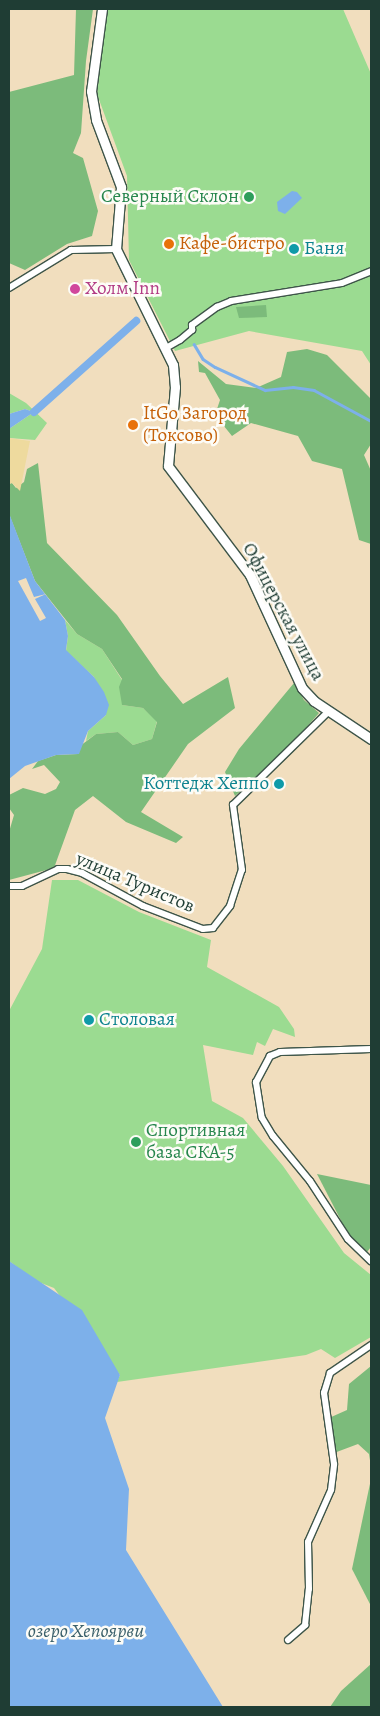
<!DOCTYPE html>
<meta charset="utf-8">
<style>
body{margin:0}
#map{position:relative;width:380px;height:1716px;overflow:hidden;background:#f1debe;font-family:Alegreya,serif}
div>[style]{position:absolute}
[style*='--x']{left:calc(var(--x)*1px);top:calc(var(--y)*1px);width:calc(var(--w)*1px);rotate:calc(var(--a)*1deg)}
.green>*{inset:0;background:#9bdb91}
.forest>*{inset:0;background:#7cbb7b}
.sand>*{inset:0;background:#eeda9e}
.water>*{inset:0;background:#7db0ea}
.pier>*{inset:0;background:#f1debe}
.stream>*{height:2.5px;margin:-1.25px;padding:0 1.25px;transform-origin:1.25px;border-radius:1.25px;background:#7db0ea}
.canal>*{height:8px;margin:-4px;padding:0 4px;transform-origin:4px;border-radius:4px;background:#7db0ea}
.roads{filter:drop-shadow(1px 0 #3e5549) drop-shadow(-1px 0 #3e5549) drop-shadow(0 1px #3e5549) drop-shadow(0 -1px #3e5549)}
.street>*{height:6px;margin:-3px;padding:0 3px;transform-origin:3px;border-radius:3px;background:#fff}
.secondary>*{height:9px;margin:-4.5px;padding:0 4.5px;transform-origin:4.5px;border-radius:4.5px;background:#fff}
.dots>*{width:14px;height:14px;translate:-50% -50%;box-sizing:border-box;border:2px solid #fdfcf7;border-radius:50%}
span{translate:-50% -50%;white-space:nowrap;text-align:center;line-height:1.15;-webkit-text-stroke:5px #fdfcf7;paint-order:stroke}
.leisure-label{font-size:19px;color:#27864d}
.right{translate:-100% -50%;text-align:right}
.left{translate:0 -50%;text-align:left}
.food-label{font-size:19px;color:#c56008}
.culture-label{font-size:19px;color:#0d838f}
.hotel-label{font-size:19px;color:#b23c85}
.street-label{font-size:19px;color:#1f3d34}
.water-label{font-size:20px;color:#3b606b;font-style:italic}
.frame{position:absolute;inset:0;border:10px solid #1f3d34;pointer-events:none}
</style>
<div id="map">
<div class="green">
<div style="clip-path:polygon(107px 9px,343px 9px,371px 74px,371px 365px,362px 351px,249px 331px,175px 351px,129px 260px,127px 176px,97px 94px)"></div>
<div style="clip-path:polygon(9px 393px,26px 403px,47px 423px,35px 440px,9px 438px,9px 429px,34px 412px,25px 409px,9px 414px)"></div>
<div style="clip-path:polygon(65px 620px,77px 634px,102px 649px,122px 680px,122px 705px,143px 708px,157px 721px,152px 739px,133px 745px,118px 732px,96px 734px,86px 741px,88px 731px,106px 715px,94px 677px,66px 651px,68px 636px)"></div>
<div style="clip-path:polygon(52px 880px,78px 880px,139px 912px,211px 940px,207px 967px,279px 1007px,294px 1029px,295px 1037px,273px 1029px,265px 1046px,257px 1042px,253px 1055px,203px 1045px,212px 1101px,243px 1118px,283px 1166px,344px 1253px,371px 1275px,371px 1337px,335px 1358px,321px 1349px,306px 1355px,117px 1382px,120px 1375px,54px 1288px,36px 1281px,9px 1261px,9px 1011px,42px 949px)"></div>
</div>
<div class="forest">
<div style="clip-path:polygon(76px 9px,93px 9px,86px 61px,81px 133px,73px 153px,83px 158px,98px 211px,92px 236px,67px 244px,25px 270px,9px 263px,9px 92px,74px 75px)"></div>
<div style="clip-path:polygon(266px 305px,267px 317px,239px 318px,236px 307px)"></div>
<div style="clip-path:polygon(307px 349px,327px 355px,371px 399px,371px 444px,364px 455px,371px 471px,371px 544px,359px 540px,342px 469px,312px 461px,298px 436px,251px 423px,232px 436px,215px 415px,220px 400px,205px 373px,199px 372px,198px 361px,226px 384px,256px 388px,281px 377px,287px 352px)"></div>
<div style="clip-path:polygon(38px 463px,47px 543px,117px 615px,160px 676px,183px 704px,228px 677px,235px 708px,188px 744px,141px 812px,183px 837px,176px 843px,126px 822px,93px 796px,75px 810px,54px 868px,9px 880px,9px 832px,14px 815px,9px 808px,9px 795px,23px 788px,45px 794px,56px 789px,60px 782px,44px 765px,32px 769px,38px 761px,56px 755px,78px 754px,80px 746px,96px 734px,118px 732px,133px 745px,152px 739px,157px 722px,143px 708px,122px 705px,119px 687px,122px 679px,102px 649px,77px 634px,35px 581px,9px 514px,9px 484px,12px 483px,16px 488px,24px 482px,27px 469px)"></div>
<div style="clip-path:polygon(294px 683px,304px 700px,319px 713px,284px 753px,235px 796px,225px 772px,239px 749px)"></div>
<div style="clip-path:polygon(317px 1174px,371px 1185px,371px 1247px,367px 1252px,350px 1238px)"></div>
<div style="clip-path:polygon(371px 1366px,371px 1467px,369px 1454px,358px 1444px,334px 1453px,329px 1418px,347px 1410px,349px 1384px)"></div>
<div style="clip-path:polygon(371px 1479px,371px 1606px,352px 1569px)"></div>
<div style="clip-path:polygon(371px 1664px,371px 1707px,330px 1707px,341px 1691px)"></div>
</div>
<div class="sand">
<div style="clip-path:polygon(9px 438px,30px 441px,20px 491px,12px 483px,9px 484px)"></div>
</div>
<div class="water">
<div style="clip-path:polygon(292px 191px,297px 192px,302px 198px,285px 214px,278px 211px,277px 202px)"></div>
<div style="clip-path:polygon(25px 409px,34px 412px,9px 429px,9px 414px)"></div>
<div style="clip-path:polygon(9px 513px,35px 581px,65px 620px,68px 636px,66px 650px,94px 677px,104px 692px,109px 705px,106px 715px,88px 731px,79px 754px,56px 755px,25px 766px,9px 779px)"></div>
<div style="clip-path:polygon(9px 1261px,82px 1310px,120px 1375px,105px 1418px,129px 1489px,126px 1550px,223px 1707px,9px 1707px)"></div>
</div>
<div class="pier">
<div style="clip-path:polygon(26px 578px,34px 597px,46px 594px,35px 599px,46px 618px,40px 621px,18px 581px)"></div>
</div>
<div class="stream">
<div style="--x:194;--y:344;--w:17;--a:59"></div>
<div style="--x:203;--y:359;--w:14;--a:34"></div>
<div style="--x:215;--y:367;--w:55;--a:24.7"></div>
<div style="--x:265;--y:390;--w:28;--a:-6"></div>
<div style="--x:293;--y:387;--w:21;--a:8"></div>
<div style="--x:314;--y:390;--w:65;--a:28.5"></div>
</div>
<div class="canal">
<div style="--x:34;--y:412;--w:137;--a:-41.7"></div>
</div>
<div class="roads">
<div class="street">
<div style="--x:9;--y:288;--w:73;--a:-31.5"></div>
<div style="--x:71;--y:250;--w:45;--a:-1.3"></div>
<div style="--x:166;--y:348;--w:16;--a:-30"></div>
<div style="--x:180;--y:340;--w:16;--a:-40"></div>
<div style="--x:192;--y:330;--w:5;--a:-90"></div>
<div style="--x:192;--y:325;--w:31;--a:-36"></div>
<div style="--x:217;--y:307;--w:15;--a:-23"></div>
<div style="--x:231;--y:301;--w:112;--a:-9.2"></div>
<div style="--x:342;--y:283;--w:31;--a:-22"></div>
<div style="--x:9;--y:886;--w:13;--a:0"></div>
<div style="--x:22;--y:886;--w:40;--a:-25"></div>
<div style="--x:58;--y:869;--w:9;--a:0"></div>
<div style="--x:67;--y:869;--w:16;--a:15"></div>
<div style="--x:82;--y:873;--w:69;--a:28.4"></div>
<div style="--x:143;--y:906;--w:64;--a:21"></div>
<div style="--x:203;--y:929;--w:10;--a:-6"></div>
<div style="--x:213;--y:928;--w:28;--a:-52"></div>
<div style="--x:230;--y:906;--w:38;--a:-72"></div>
<div style="--x:242;--y:870;--w:66;--a:-97.9"></div>
<div style="--x:233;--y:805;--w:134;--a:-44.4"></div>
<div style="--x:371;--y:1049;--w:91;--a:178.1"></div>
<div style="--x:280;--y:1052;--w:11;--a:158"></div>
<div style="--x:270;--y:1056;--w:30;--a:118"></div>
<div style="--x:256;--y:1082;--w:36;--a:81"></div>
<div style="--x:262;--y:1118;--w:21;--a:59"></div>
<div style="--x:273;--y:1136;--w:58;--a:50.6"></div>
<div style="--x:310;--y:1181;--w:69;--a:56.8"></div>
<div style="--x:348;--y:1239;--w:32;--a:44"></div>
<div style="--x:288;--y:1640;--w:23;--a:-41"></div>
<div style="--x:305;--y:1625;--w:36;--a:-84"></div>
<div style="--x:309;--y:1589;--w:47;--a:-91.2"></div>
<div style="--x:308;--y:1542;--w:57;--a:-66.1"></div>
<div style="--x:331;--y:1490;--w:26;--a:-83"></div>
<div style="--x:334;--y:1464;--w:72;--a:-98"></div>
<div style="--x:324;--y:1393;--w:21;--a:-73"></div>
<div style="--x:330;--y:1373;--w:50;--a:-34.3"></div>
</div>
<div class="secondary">
<div style="--x:102;--y:9;--w:83;--a:97.6"></div>
<div style="--x:91;--y:91;--w:29;--a:80"></div>
<div style="--x:96;--y:120;--w:72;--a:69.5"></div>
<div style="--x:121;--y:187;--w:62;--a:94.6"></div>
<div style="--x:116;--y:249;--w:129;--a:63.8"></div>
<div style="--x:173;--y:365;--w:22;--a:85"></div>
<div style="--x:175;--y:387;--w:79;--a:95.1"></div>
<div style="--x:168;--y:466;--w:136;--a:53"></div>
<div style="--x:250;--y:575;--w:124;--a:65.3"></div>
<div style="--x:302;--y:688;--w:18;--a:47"></div>
<div style="--x:314;--y:701;--w:69;--a:33.7"></div>
</div>
</div>
<div class="dots">
<div style="left:249px;top:197px;background:#2e9e5b"></div>
<div style="left:169px;top:244px;background:#e8710a"></div>
<div style="left:294px;top:249px;background:#0f9aa8"></div>
<div style="left:75px;top:289px;background:#d1479c"></div>
<div style="left:133px;top:425px;background:#e8710a"></div>
<div style="left:279px;top:784px;background:#0f9aa8"></div>
<div style="left:89px;top:1020px;background:#0f9aa8"></div>
<div style="left:136px;top:1142px;background:#2e9e5b"></div>
</div>
<div class="leisure-label">
<span class="right" style="left:239px;top:197px">Северный Склон</span>
<span class="left" style="left:146px;top:1142px">Спортивная<br>база СКА-5</span>
</div>
<div class="food-label">
<span class="left" style="left:179px;top:244px">Кафе-бистро</span>
<span class="left" style="left:143px;top:425px">ItGo Загород<br>(Токсово)</span>
</div>
<div class="culture-label">
<span class="left" style="left:304px;top:249px">Баня</span>
<span class="right" style="left:269px;top:784px">Коттедж Хеппо</span>
<span class="left" style="left:99px;top:1020px">Столовая</span>
</div>
<div class="hotel-label">
<span class="left" style="left:85px;top:289px">Холм Inn</span>
</div>
<div class="street-label">
<span style="left:283px;top:612px;rotate:62deg">Офицерская улица</span>
<span style="left:135px;top:883px;rotate:23deg">улица Туристов</span>
</div>
<div class="water-label">
<span style="left:86px;top:1630px">озеро Хепоярви</span>
</div>
<div class="frame"></div>
</div>
